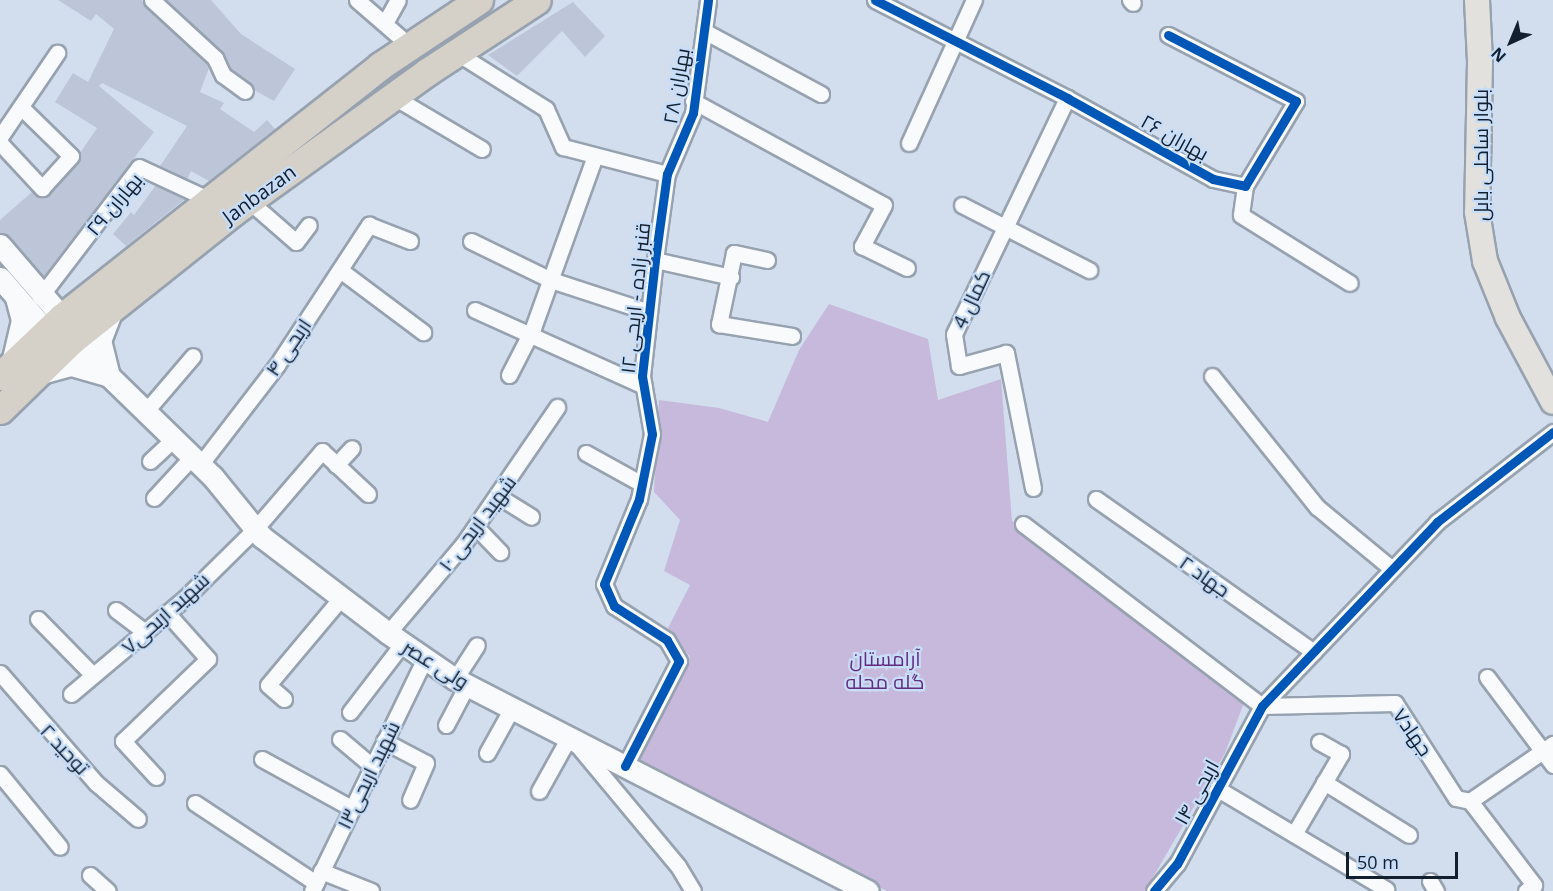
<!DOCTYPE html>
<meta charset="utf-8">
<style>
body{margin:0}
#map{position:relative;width:1553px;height:891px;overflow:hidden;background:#d2deed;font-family:"Open Sans",Cairo,sans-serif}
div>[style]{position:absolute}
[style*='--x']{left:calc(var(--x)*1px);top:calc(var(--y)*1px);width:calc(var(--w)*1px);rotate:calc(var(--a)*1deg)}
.green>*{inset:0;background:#c6b9dc}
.building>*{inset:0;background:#bdc6d8}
.roads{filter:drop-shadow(2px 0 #97a2b0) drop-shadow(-2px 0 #97a2b0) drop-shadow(0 2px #97a2b0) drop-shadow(0 -2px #97a2b0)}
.street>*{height:15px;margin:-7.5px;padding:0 7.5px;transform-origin:7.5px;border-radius:7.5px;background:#f8fafc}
.secondary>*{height:21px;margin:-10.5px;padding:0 10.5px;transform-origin:10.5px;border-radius:10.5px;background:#f8fafc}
.primary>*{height:24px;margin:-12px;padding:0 12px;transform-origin:12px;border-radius:12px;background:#e2e1dd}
.highway>*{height:27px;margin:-13.5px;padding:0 13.5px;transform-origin:13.5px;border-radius:13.5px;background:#d5d0c8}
.cycleway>*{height:9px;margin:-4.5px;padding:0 4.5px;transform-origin:4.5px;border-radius:4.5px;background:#0057b8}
span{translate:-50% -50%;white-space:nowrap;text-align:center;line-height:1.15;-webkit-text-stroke:4.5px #c7ddf8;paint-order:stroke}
.street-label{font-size:20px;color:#111f2f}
.park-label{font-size:20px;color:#652b80}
.north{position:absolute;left:1481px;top:12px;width:60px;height:60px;-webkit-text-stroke:4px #c7ddf8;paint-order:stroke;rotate:224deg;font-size:16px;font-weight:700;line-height:24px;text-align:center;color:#111f2f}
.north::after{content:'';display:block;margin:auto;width:21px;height:27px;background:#111f2f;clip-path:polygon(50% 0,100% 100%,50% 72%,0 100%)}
.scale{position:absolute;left:1346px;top:852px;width:112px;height:27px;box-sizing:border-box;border:3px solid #111f2f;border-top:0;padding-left:8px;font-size:18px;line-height:21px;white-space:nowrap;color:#111f2f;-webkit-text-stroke:4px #c7ddf8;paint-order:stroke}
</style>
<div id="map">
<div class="green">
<div style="clip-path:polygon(829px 304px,928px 339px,938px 400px,1001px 379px,1012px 521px,1248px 692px,1225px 753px,1145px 891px,887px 891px,638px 762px,690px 657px,668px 628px,690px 585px,664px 571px,680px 520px,654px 492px,659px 400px,719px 408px,768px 422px,799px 350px)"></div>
</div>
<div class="building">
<div style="clip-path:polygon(58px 0,142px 0,145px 7px,207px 64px,209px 68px,200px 92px,224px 103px,220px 109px,254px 132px,267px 120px,275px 129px,209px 181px,191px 171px,187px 179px,160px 166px,187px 126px,102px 83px,99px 86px,154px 132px,44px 276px,10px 237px,0 233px,0 220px,32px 192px,40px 197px,49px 195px,79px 162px,80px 153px,97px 128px,55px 102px,73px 73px,88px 82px,114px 29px,96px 14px,91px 21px)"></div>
<div style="clip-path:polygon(166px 0,211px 0,241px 34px,295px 69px,274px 101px,254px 90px,231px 69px,222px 51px)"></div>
<div style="clip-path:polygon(573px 2px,605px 36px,585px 57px,562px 31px,517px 76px,488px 55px)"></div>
<div style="clip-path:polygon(156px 185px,185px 199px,126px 246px,113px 234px,131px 212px,134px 215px)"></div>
</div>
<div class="roads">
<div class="street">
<div style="--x:152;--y:0;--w:86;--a:42.6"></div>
<div style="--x:215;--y:58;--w:19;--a:65"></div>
<div style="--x:223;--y:75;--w:27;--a:36"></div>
<div style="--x:357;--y:0;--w:70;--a:41"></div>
<div style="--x:875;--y:0;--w:216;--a:27"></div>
<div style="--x:1067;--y:98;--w:167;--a:29"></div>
<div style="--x:1213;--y:179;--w:33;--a:12"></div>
<div style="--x:1245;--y:186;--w:99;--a:-59"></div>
<div style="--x:1296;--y:101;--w:144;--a:-152.7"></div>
<div style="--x:1130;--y:0;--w:4;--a:45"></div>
<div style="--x:385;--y:23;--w:26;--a:-61"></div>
<div style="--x:704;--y:31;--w:133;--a:28.3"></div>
<div style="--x:457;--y:53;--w:105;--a:32.2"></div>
<div style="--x:546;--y:109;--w:42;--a:65.9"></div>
<div style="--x:563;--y:147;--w:107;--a:14.6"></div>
<div style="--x:394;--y:97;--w:102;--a:30.6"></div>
<div style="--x:693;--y:101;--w:217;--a:28.6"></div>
<div style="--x:884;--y:205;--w:47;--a:118.2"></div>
<div style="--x:862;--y:246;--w:50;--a:26.1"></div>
<div style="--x:0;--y:137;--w:102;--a:-55.8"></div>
<div style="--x:0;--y:143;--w:62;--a:47"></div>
<div style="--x:42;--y:188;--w:43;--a:-47.8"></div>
<div style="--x:71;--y:156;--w:70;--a:-135.6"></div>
<div style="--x:909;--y:143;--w:157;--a:-65.6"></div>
<div style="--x:1245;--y:186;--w:29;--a:98"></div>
<div style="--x:1241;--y:215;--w:128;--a:32"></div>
<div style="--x:249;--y:201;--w:62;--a:41.1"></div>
<div style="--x:296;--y:242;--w:21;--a:-53"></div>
<div style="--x:962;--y:205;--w:143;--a:27.1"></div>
<div style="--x:471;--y:241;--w:89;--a:26"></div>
<div style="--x:551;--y:280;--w:103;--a:18.1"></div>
<div style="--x:655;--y:260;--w:78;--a:12.6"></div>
<div style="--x:767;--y:260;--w:34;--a:-168"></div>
<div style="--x:734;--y:253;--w:73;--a:101.9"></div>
<div style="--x:719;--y:324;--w:74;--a:9.3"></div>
<div style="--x:340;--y:270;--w:104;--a:36.8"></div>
<div style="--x:40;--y:297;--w:163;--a:-52.7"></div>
<div style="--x:139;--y:167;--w:78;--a:24.9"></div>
<div style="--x:475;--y:310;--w:185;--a:24.2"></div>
<div style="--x:509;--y:375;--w:53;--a:-62.9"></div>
<div style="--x:533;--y:328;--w:183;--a:-70.2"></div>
<div style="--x:1212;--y:376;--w:168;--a:51.3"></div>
<div style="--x:1317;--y:507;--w:97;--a:39.6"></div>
<div style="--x:146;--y:411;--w:72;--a:-49.5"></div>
<div style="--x:586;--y:453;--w:64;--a:29"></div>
<div style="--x:150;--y:461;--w:33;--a:-43"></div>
<div style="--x:200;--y:465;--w:126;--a:-52.4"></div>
<div style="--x:277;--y:365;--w:168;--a:-56.7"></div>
<div style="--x:369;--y:225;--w:44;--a:21.3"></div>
<div style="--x:336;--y:465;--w:23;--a:-47"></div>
<div style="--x:1033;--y:488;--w:138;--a:-101.3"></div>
<div style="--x:1006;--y:353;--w:49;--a:164.5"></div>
<div style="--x:959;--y:366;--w:32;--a:-99"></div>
<div style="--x:954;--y:334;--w:262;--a:-64.4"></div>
<div style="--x:498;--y:496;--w:39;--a:32"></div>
<div style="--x:154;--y:498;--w:56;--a:-47.2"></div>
<div style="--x:1096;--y:499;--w:266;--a:35.1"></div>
<div style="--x:1023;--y:524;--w:300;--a:37.3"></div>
<div style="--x:476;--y:527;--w:35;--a:46"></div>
<div style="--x:116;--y:610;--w:36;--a:37"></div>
<div style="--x:38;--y:619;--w:78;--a:45.5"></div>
<div style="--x:388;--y:633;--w:118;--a:-49.8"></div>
<div style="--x:464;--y:543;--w:165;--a:-55.6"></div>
<div style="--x:0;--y:673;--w:146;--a:48.9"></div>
<div style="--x:96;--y:783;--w:55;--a:40.6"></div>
<div style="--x:1487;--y:677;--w:110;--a:53.1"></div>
<div style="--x:455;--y:679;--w:40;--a:-57.1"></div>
<div style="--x:71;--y:694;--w:148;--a:-40.1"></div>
<div style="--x:184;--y:599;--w:100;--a:-44.6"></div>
<div style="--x:255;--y:529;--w:103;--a:-49.3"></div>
<div style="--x:322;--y:451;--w:63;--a:43.1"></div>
<div style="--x:284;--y:699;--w:21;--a:-139"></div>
<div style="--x:268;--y:685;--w:114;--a:-50"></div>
<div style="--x:1262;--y:706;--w:133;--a:-1.3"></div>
<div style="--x:1395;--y:703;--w:113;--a:57.3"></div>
<div style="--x:1456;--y:798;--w:14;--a:12"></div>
<div style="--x:350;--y:712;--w:87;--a:-52.5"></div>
<div style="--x:446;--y:725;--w:45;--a:-62.3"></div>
<div style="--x:340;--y:739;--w:42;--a:40.2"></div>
<div style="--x:384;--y:741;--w:47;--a:27.6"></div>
<div style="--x:426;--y:763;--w:40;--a:113.4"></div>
<div style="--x:578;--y:746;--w:156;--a:50.2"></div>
<div style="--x:678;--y:866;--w:29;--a:59"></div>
<div style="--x:487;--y:753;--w:51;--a:-60.9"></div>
<div style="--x:262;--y:759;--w:102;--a:28.8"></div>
<div style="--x:625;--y:766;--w:118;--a:-62.8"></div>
<div style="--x:679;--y:661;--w:24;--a:-120"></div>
<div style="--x:667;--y:640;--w:63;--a:-147.3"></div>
<div style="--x:614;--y:606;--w:24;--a:-114"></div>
<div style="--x:604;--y:584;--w:92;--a:-67.6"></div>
<div style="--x:639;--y:499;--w:66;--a:-78.7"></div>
<div style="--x:652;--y:434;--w:59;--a:-99.8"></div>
<div style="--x:642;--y:376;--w:117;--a:-83.6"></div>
<div style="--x:655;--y:260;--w:87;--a:-82.1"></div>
<div style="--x:667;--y:174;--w:66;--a:-66.9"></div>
<div style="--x:693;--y:113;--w:114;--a:-82.4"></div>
<div style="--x:0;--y:774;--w:94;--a:50.6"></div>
<div style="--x:156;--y:777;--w:49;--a:-132.5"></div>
<div style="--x:123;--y:741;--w:118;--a:-44"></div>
<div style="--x:208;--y:659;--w:62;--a:-131.7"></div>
<div style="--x:1324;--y:782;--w:100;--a:31.9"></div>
<div style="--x:1218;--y:789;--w:196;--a:30.8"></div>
<div style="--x:539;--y:791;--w:62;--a:-60.9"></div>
<div style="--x:1470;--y:801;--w:106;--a:52.7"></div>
<div style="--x:1534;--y:885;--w:10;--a:143"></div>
<div style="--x:1470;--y:801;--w:101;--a:-34.5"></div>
<div style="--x:195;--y:803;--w:145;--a:33.5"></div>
<div style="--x:1294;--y:834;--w:93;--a:-59.6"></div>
<div style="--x:1341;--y:754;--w:25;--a:-151"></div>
<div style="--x:321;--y:871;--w:54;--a:21.8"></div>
<div style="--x:90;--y:875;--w:24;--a:42"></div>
<div style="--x:1430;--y:881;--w:12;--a:59"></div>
<div style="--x:312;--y:891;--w:259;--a:-64.1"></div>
<div style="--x:1154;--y:891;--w:35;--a:-50"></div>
<div style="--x:1177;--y:864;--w:179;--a:-61.7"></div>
<div style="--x:1262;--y:706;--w:254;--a:-46.4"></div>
<div style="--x:1437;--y:522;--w:147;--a:-37.8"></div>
</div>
<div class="secondary">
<div style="--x:0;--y:245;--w:95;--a:49.3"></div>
<div style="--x:0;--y:278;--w:70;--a:49"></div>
<div style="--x:72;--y:340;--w:197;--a:44.2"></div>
<div style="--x:213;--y:477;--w:77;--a:50.8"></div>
<div style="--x:262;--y:537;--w:158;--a:37.3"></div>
<div style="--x:388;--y:633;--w:81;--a:34.5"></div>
<div style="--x:455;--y:679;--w:464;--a:27.2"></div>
<div style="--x:12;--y:363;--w:44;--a:-76.9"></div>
<div style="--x:22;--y:320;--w:24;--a:-105"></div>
<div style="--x:37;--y:374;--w:35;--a:-15"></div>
<div style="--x:71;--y:365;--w:40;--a:16"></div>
<div style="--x:109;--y:376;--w:36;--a:-104"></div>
<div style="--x:100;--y:341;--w:34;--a:-69"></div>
</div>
<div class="primary">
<div style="--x:1477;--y:0;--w:62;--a:87.2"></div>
<div style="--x:1480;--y:62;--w:150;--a:91.1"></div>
<div style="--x:1477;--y:212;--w:50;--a:80.7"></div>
<div style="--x:1485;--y:261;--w:61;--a:68"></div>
<div style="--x:1508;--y:318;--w:95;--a:61.8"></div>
</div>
<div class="highway">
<div style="--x:0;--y:376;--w:86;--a:-43.6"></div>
<div style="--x:62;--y:317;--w:189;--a:-38.3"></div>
<div style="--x:210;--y:200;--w:216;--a:-38.2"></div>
<div style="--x:380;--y:66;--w:119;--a:-33.7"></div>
<div style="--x:0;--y:410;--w:100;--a:-44.2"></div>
<div style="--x:72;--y:340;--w:206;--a:-38.5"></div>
<div style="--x:233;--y:212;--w:239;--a:-35.8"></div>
<div style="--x:427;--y:72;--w:131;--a:-33.2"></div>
</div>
</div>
<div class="cycleway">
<div style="--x:875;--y:0;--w:216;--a:27"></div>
<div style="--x:1067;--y:98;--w:167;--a:29"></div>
<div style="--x:1213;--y:179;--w:33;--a:12"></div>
<div style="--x:1245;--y:186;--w:99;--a:-59"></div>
<div style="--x:1296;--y:101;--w:144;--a:-152.7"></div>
<div style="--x:625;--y:766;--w:118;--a:-62.8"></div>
<div style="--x:679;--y:661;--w:24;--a:-120"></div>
<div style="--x:667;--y:640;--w:63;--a:-147.3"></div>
<div style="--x:614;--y:606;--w:24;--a:-114"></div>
<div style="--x:604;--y:584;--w:92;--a:-67.6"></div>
<div style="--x:639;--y:499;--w:66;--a:-78.7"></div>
<div style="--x:652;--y:434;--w:59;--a:-99.8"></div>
<div style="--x:642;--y:376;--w:117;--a:-83.6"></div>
<div style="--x:655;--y:260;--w:87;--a:-82.1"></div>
<div style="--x:667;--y:174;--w:66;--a:-66.9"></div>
<div style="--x:693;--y:113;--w:114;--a:-82.4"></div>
<div style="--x:1154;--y:891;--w:35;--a:-50"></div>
<div style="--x:1177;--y:864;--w:179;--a:-61.7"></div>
<div style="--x:1262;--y:706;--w:254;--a:-46.4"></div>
<div style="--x:1437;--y:522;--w:147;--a:-37.8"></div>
</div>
<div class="street-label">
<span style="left:676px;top:86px;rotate:-80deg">بهاران ۲۸</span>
<span style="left:1175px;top:137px;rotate:29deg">بهاران ۲۶</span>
<span style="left:1480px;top:155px;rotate:-90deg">بلوار ساحلی بابل</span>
<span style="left:259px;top:194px;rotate:-36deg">Janbazan</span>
<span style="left:114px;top:204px;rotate:-50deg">بهاران ۲۹</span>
<span style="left:635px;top:298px;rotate:-84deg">قنبر زاده - اریحی ۱۲</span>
<span style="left:971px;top:299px;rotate:-65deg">کمال 4</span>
<span style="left:288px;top:347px;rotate:-56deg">اریحی ۴</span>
<span style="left:477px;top:523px;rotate:-53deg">شهید اریحی ۱۰</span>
<span style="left:1205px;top:576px;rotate:35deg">جهاد ۲</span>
<span style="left:165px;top:613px;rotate:-42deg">شهید اریحی۷</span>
<span style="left:436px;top:664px;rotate:32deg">ولی عصر</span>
<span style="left:1413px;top:732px;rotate:55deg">جهاد۷</span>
<span style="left:65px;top:749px;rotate:47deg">توحید ۲</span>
<span style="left:368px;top:775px;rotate:-64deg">شهید اریحی۱۳</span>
<span style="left:1196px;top:792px;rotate:-61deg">اریحی ۱۴</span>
</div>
<div class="park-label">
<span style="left:885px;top:670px">آرامستان<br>گله محله</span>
</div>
<div class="north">N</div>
<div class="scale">50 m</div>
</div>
